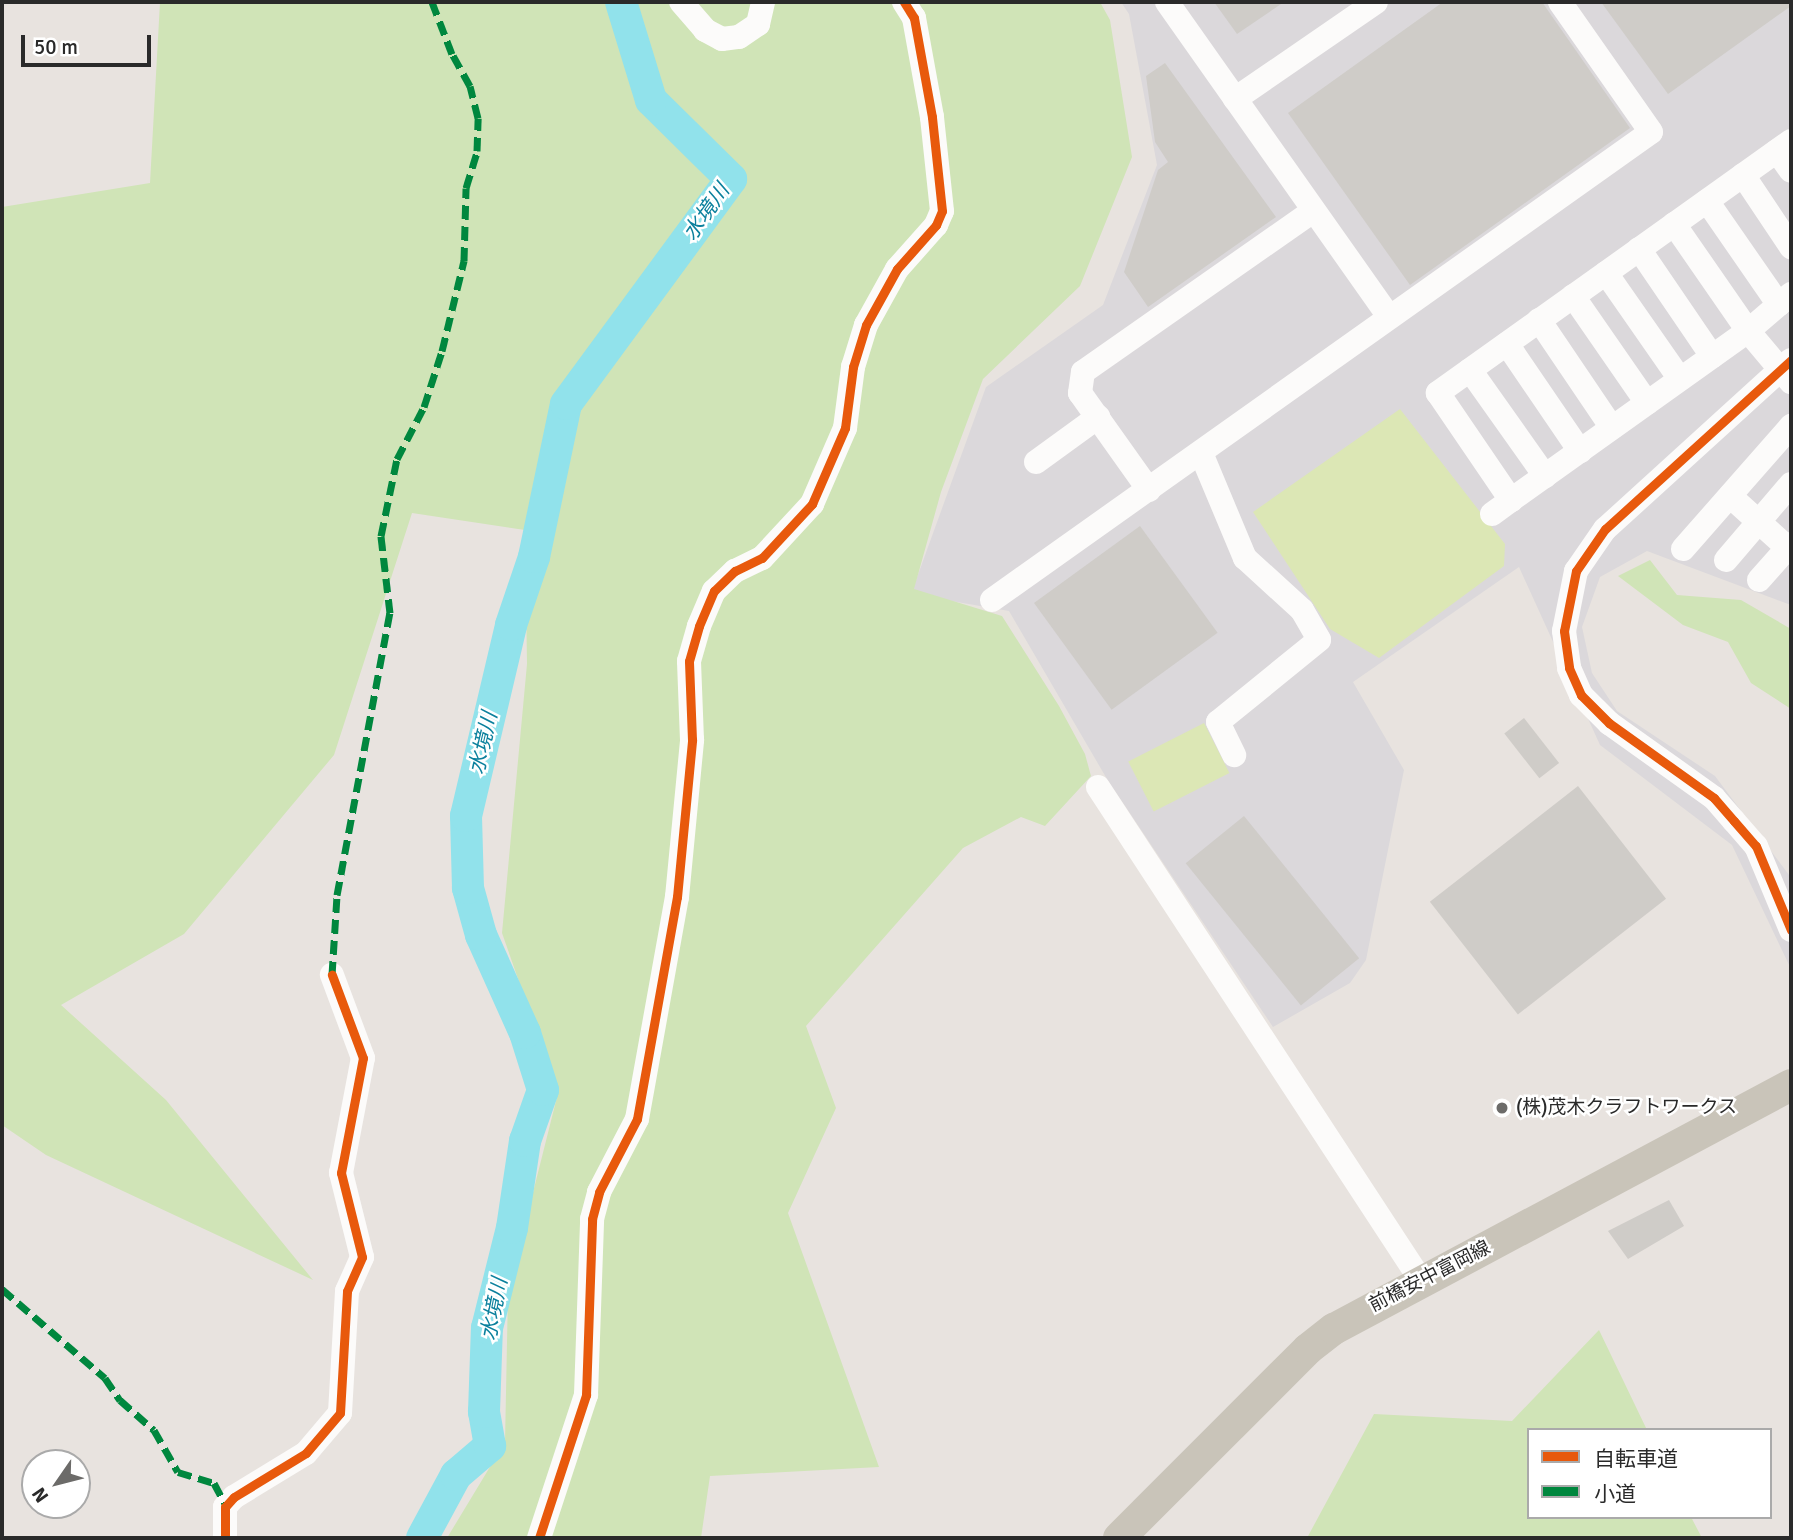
<!DOCTYPE html>
<meta charset="utf-8">
<style>
body{margin:0}
#map{position:relative;width:1793px;height:1540px;overflow:hidden;background:#e8e3df;font-family:Signika,"Noto Sans JP",sans-serif}
div>[style]{position:absolute}
[style*='--x']{left:calc(var(--x)*1px);top:calc(var(--y)*1px);width:calc(var(--w)*1px);rotate:calc(var(--a)*1deg)}
.industrial>*{inset:0;background:#dbd8db}
.green>*{inset:0;background:#d0e4b7}
.pitch>*{inset:0;background:#dce7b5;transform-origin:0 0}
.river>*{height:32px;margin:-16px;padding:0 16px;transform-origin:16px;border-radius:16px;background:#91e2eb}
.building>*{inset:0;background:#cfccc8;transform-origin:0 0}
.minor>*{height:24px;margin:-12px;padding:0 12px;transform-origin:12px;border-radius:12px;background:#fcfbfa}
.major>*{height:32px;margin:-16px;padding:0 16px;transform-origin:16px;border-radius:16px;background:#c9c4b9}
.quiet>*{height:7px;margin-top:-3.5px;transform-origin:0;background:repeating-linear-gradient(90deg,#00873e 0 14px,transparent 0 21px)}
.cycleway>*{height:9px;margin:-4.5px;padding:0 4.5px;transform-origin:4.5px;border-radius:4.5px;background:#e8590c}
.dots>*{width:19px;height:19px;translate:-50% -50%;box-sizing:border-box;border:4px solid #fff;border-radius:50%}
span{translate:-50% -50%;white-space:nowrap;text-align:center;line-height:1.15;-webkit-text-stroke:5px #fff;paint-order:stroke}
.poi-label{font-size:19px;color:#2a2a2a}
.left{translate:0 -50%;text-align:left}
.street-label{font-size:19px;color:#2a2a2a}
.water-label{font-size:21px;color:#0b809d;font-style:italic}
.frame{position:absolute;inset:0;border:4px solid #2a2a2a;pointer-events:none}
.legend{position:absolute;left:1527px;top:1428px;width:245px;height:91px;box-sizing:border-box;background:#fff;border:2px solid #aaa;margin:0;padding:9px 12px;list-style:none;font-size:21px;color:#2a2a2a}
.legend li{display:flex;align-items:center;gap:14px;height:35px}
.legend b{width:35px;border:2px solid #aaa}
.north{position:absolute;left:21px;top:1449px;width:70px;height:70px;box-sizing:border-box;background:#fff;border:2px solid #aaa;border-radius:50%;rotate:235deg;font-size:19px;font-weight:700;line-height:28px;text-align:center;color:#2a2a2a}
.north::after{content:'';display:block;margin:auto;width:24px;height:32px;background:#6c6b69;clip-path:polygon(50% 0,100% 100%,50% 72%,0 100%)}
.scale{position:absolute;left:21px;top:35px;width:130px;height:32px;box-sizing:border-box;border:4px solid #2a2a2a;border-top:0;padding-left:9px;font-size:21px;line-height:24px;white-space:nowrap;color:#2a2a2a;-webkit-text-stroke:5px #fff;paint-order:stroke}
</style>
<div id="map">
<div class="industrial">
<div style="clip-path:polygon(1121px 2px,1791px 2px,1791px 605px,1647px 551px,1600px 577px,1582px 627px,1592px 673px,1617px 711px,1715px 776px,1789px 875px,1791px 969px,1732px 845px,1600px 745px,1519px 567px,1353px 682px,1404px 770px,1366px 960px,1350px 983px,1273px 1027px,1107px 779px,1009px 611px,911px 594px,986px 387px,1103px 305px,1157px 165px,1129px 14px)"></div>
</div>
<div class="green">
<div style="clip-path:polygon(160px 2px,1100px 2px,1110px 20px,1132px 157px,1080px 286px,983px 379px,941px 492px,914px 589px,1002px 616px,1059px 706px,1085px 754px,1091px 776px,1045px 826px,1021px 817px,963px 848px,806px 1026px,836px 1108px,788px 1213px,879px 1467px,710px 1476px,701px 1538px,447px 1538px,505px 1442px,508px 1292px,558px 1093px,502px 933px,527px 664px,525px 530px,412px 513px,334px 755px,184px 934px,61px 1005px,166px 1100px,313px 1280px,46px 1155px,2px 1125px,2px 207px,150px 183px)"></div>
<div style="clip-path:polygon(1650px 560px,1677px 595px,1741px 600px,1791px 629px,1791px 709px,1751px 683px,1728px 642px,1683px 625px,1618px 576px)"></div>
<div style="clip-path:polygon(1599px 1330px,1647px 1430px,1529px 1430px,1529px 1517px,1691px 1517px,1702px 1538px,1307px 1538px,1374px 1414px,1512px 1421px)"></div>
</div>
<div class="pitch">
<div style="clip-path:polygon(1400px 409px,1505px 544px,1504px 566px,1379px 658px,1330px 629px,1253px 512px)"></div>
<div style="left:1204px;top:723px;width:56px;height:85px;rotate:63deg"></div>
</div>
<div class="river">
<div style="--x:422;--y:1538;--w:72;--a:-61.6"></div>
<div style="--x:456;--y:1475;--w:45;--a:-40.5"></div>
<div style="--x:490;--y:1446;--w:35;--a:-100"></div>
<div style="--x:484;--y:1412;--w:84;--a:-88"></div>
<div style="--x:487;--y:1328;--w:103;--a:-76"></div>
<div style="--x:512;--y:1228;--w:88;--a:-81.5"></div>
<div style="--x:525;--y:1141;--w:54;--a:-70.6"></div>
<div style="--x:543;--y:1090;--w:60;--a:-107.5"></div>
<div style="--x:525;--y:1033;--w:107;--a:-114.2"></div>
<div style="--x:481;--y:935;--w:49;--a:-105.5"></div>
<div style="--x:468;--y:888;--w:72;--a:-91.6"></div>
<div style="--x:466;--y:816;--w:196;--a:-76.7"></div>
<div style="--x:511;--y:625;--w:72;--a:-71.3"></div>
<div style="--x:534;--y:557;--w:156;--a:-78.2"></div>
<div style="--x:566;--y:404;--w:279;--a:-53.7"></div>
<div style="--x:731;--y:179;--w:112;--a:-135.4"></div>
<div style="--x:651;--y:100;--w:102;--a:-107"></div>
</div>
<div class="building">
<div style="clip-path:polygon(1214px 2px,1284px 2px,1237px 34px)"></div>
<div style="clip-path:polygon(1443px 2px,1542px 2px,1630px 128px,1410px 285px,1288px 113px)"></div>
<div style="clip-path:polygon(1601px 2px,1791px 2px,1791px 6px,1668px 94px)"></div>
<div style="clip-path:polygon(1165px 63px,1276px 217px,1148px 307px,1124px 272px,1158px 170px,1168px 162px,1155px 142px,1146px 76px)"></div>
<div style="left:1140px;top:526px;width:132px;height:131px;rotate:54deg"></div>
<div style="left:1524px;top:718px;width:57px;height:25px;rotate:52deg"></div>
<div style="left:1578px;top:786px;width:143px;height:188px;rotate:52deg"></div>
<div style="left:1244px;top:816px;width:183px;height:75px;rotate:51deg"></div>
<div style="clip-path:polygon(1669px 1200px,1684px 1226px,1628px 1259px,1608px 1231px)"></div>
</div>
<div class="minor">
<div style="--x:681;--y:2;--w:37;--a:49"></div>
<div style="--x:705;--y:30;--w:19;--a:28"></div>
<div style="--x:722;--y:39;--w:17;--a:-7"></div>
<div style="--x:739;--y:37;--w:23;--a:-34"></div>
<div style="--x:758;--y:24;--w:23;--a:-77"></div>
<div style="--x:1167;--y:2;--w:385;--a:54.8"></div>
<div style="--x:1235;--y:99;--w:171;--a:-34.5"></div>
<div style="--x:1791;--y:141;--w:434;--a:144.5"></div>
<div style="--x:1438;--y:393;--w:130;--a:55.7"></div>
<div style="--x:1511;--y:500;--w:291;--a:-35.5"></div>
<div style="--x:1748;--y:331;--w:57;--a:-40.7"></div>
<div style="--x:1777;--y:151;--w:24;--a:55"></div>
<div style="--x:1743;--y:175;--w:87;--a:56.3"></div>
<div style="--x:1707;--y:201;--w:126;--a:55.3"></div>
<div style="--x:1674;--y:224;--w:130;--a:55.3"></div>
<div style="--x:1748;--y:331;--w:67;--a:49.9"></div>
<div style="--x:1639;--y:249;--w:130;--a:55.7"></div>
<div style="--x:1606;--y:273;--w:129;--a:55.1"></div>
<div style="--x:1573;--y:296;--w:130;--a:55.3"></div>
<div style="--x:1539;--y:320;--w:130;--a:55.9"></div>
<div style="--x:1507;--y:344;--w:130;--a:55.7"></div>
<div style="--x:1791;--y:360;--w:251;--a:137.7"></div>
<div style="--x:1605;--y:529;--w:51;--a:124.6"></div>
<div style="--x:1576;--y:571;--w:61;--a:101.3"></div>
<div style="--x:1564;--y:631;--w:37;--a:82"></div>
<div style="--x:1569;--y:668;--w:30;--a:66"></div>
<div style="--x:1581;--y:695;--w:40;--a:45"></div>
<div style="--x:1609;--y:723;--w:129;--a:35.5"></div>
<div style="--x:1714;--y:798;--w:30;--a:49"></div>
<div style="--x:1734;--y:821;--w:33;--a:49"></div>
<div style="--x:1756;--y:846;--w:91;--a:67.4"></div>
<div style="--x:1470;--y:370;--w:130;--a:54.7"></div>
<div style="--x:1201;--y:453;--w:114;--a:67.3"></div>
<div style="--x:1245;--y:558;--w:77;--a:42.4"></div>
<div style="--x:1302;--y:610;--w:34;--a:60"></div>
<div style="--x:1319;--y:640;--w:130;--a:140.9"></div>
<div style="--x:1218;--y:722;--w:37;--a:64"></div>
<div style="--x:1036;--y:462;--w:77;--a:-36"></div>
<div style="--x:1149;--y:490;--w:119;--a:-125.4"></div>
<div style="--x:1080;--y:393;--w:21;--a:-82"></div>
<div style="--x:1083;--y:372;--w:281;--a:-35"></div>
<div style="--x:1730;--y:496;--w:82;--a:42"></div>
<div style="--x:1492;--y:514;--w:24;--a:-36"></div>
<div style="--x:1683;--y:549;--w:164;--a:-48.7"></div>
<div style="--x:1726;--y:560;--w:100;--a:-49.5"></div>
<div style="--x:1759;--y:580;--w:48;--a:-48.4"></div>
<div style="--x:992;--y:600;--w:808;--a:-35.38"></div>
<div style="--x:1651;--y:132;--w:159;--a:-125"></div>
<div style="--x:1098;--y:787;--w:592;--a:56.79"></div>
<div style="--x:225;--y:1538;--w:31;--a:-90"></div>
<div style="--x:225;--y:1507;--w:13;--a:-48"></div>
<div style="--x:234;--y:1497;--w:84;--a:-31.4"></div>
<div style="--x:306;--y:1453;--w:52;--a:-49.6"></div>
<div style="--x:340;--y:1413;--w:122;--a:-86.7"></div>
<div style="--x:347;--y:1291;--w:37;--a:-66"></div>
<div style="--x:362;--y:1257;--w:87;--a:-104"></div>
<div style="--x:341;--y:1173;--w:117;--a:-79.2"></div>
<div style="--x:363;--y:1058;--w:89;--a:-110.5"></div>
<div style="--x:539;--y:1538;--w:151;--a:-71.8"></div>
<div style="--x:586;--y:1395;--w:176;--a:-88"></div>
<div style="--x:592;--y:1219;--w:28;--a:-75"></div>
<div style="--x:599;--y:1192;--w:82;--a:-62.5"></div>
<div style="--x:637;--y:1119;--w:226;--a:-79.8"></div>
<div style="--x:677;--y:897;--w:158;--a:-84.5"></div>
<div style="--x:692;--y:740;--w:79;--a:-92.2"></div>
<div style="--x:689;--y:661;--w:36;--a:-74"></div>
<div style="--x:699;--y:626;--w:38;--a:-67"></div>
<div style="--x:714;--y:591;--w:29;--a:-44"></div>
<div style="--x:735;--y:571;--w:30;--a:-26"></div>
<div style="--x:762;--y:558;--w:74;--a:-47.2"></div>
<div style="--x:812;--y:504;--w:83;--a:-66.5"></div>
<div style="--x:845;--y:428;--w:62;--a:-82.5"></div>
<div style="--x:853;--y:367;--w:44;--a:-72.8"></div>
<div style="--x:866;--y:325;--w:64;--a:-61"></div>
<div style="--x:897;--y:269;--w:59;--a:-48.4"></div>
<div style="--x:936;--y:225;--w:15;--a:-67"></div>
<div style="--x:942;--y:211;--w:95;--a:-96.1"></div>
<div style="--x:932;--y:117;--w:101;--a:-100.3"></div>
<div style="--x:914;--y:18;--w:19;--a:-122"></div>
</div>
<div class="major">
<div style="--x:1119;--y:1538;--w:267;--a:-45"></div>
<div style="--x:1308;--y:1349;--w:33;--a:-38"></div>
<div style="--x:1334;--y:1329;--w:518;--a:-28.1"></div>
</div>
<div class="quiet">
<div style="--x:332;--y:975;--w:80;--a:-86.4"></div>
<div style="--x:337;--y:895;--w:287;--a:-79.4"></div>
<div style="--x:390;--y:613;--w:78;--a:-96.7"></div>
<div style="--x:381;--y:536;--w:79;--a:-78.3"></div>
<div style="--x:397;--y:459;--w:59;--a:-62.6"></div>
<div style="--x:424;--y:407;--w:59;--a:-72.2"></div>
<div style="--x:442;--y:351;--w:93;--a:-76.3"></div>
<div style="--x:464;--y:261;--w:73;--a:-88.4"></div>
<div style="--x:466;--y:188;--w:39;--a:-73"></div>
<div style="--x:477;--y:151;--w:33;--a:-88"></div>
<div style="--x:478;--y:118;--w:33;--a:-104"></div>
<div style="--x:470;--y:86;--w:37;--a:-119"></div>
<div style="--x:452;--y:54;--w:56;--a:-111"></div>
<div style="--x:2;--y:1289;--w:136;--a:40.8"></div>
<div style="--x:105;--y:1378;--w:27;--a:56"></div>
<div style="--x:120;--y:1400;--w:45;--a:41.4"></div>
<div style="--x:154;--y:1430;--w:48;--a:60.3"></div>
<div style="--x:178;--y:1472;--w:38;--a:17"></div>
<div style="--x:214;--y:1483;--w:26;--a:62"></div>
</div>
<div class="cycleway">
<div style="--x:1791;--y:360;--w:251;--a:137.7"></div>
<div style="--x:1605;--y:529;--w:51;--a:124.6"></div>
<div style="--x:1576;--y:571;--w:61;--a:101.3"></div>
<div style="--x:1564;--y:631;--w:37;--a:82"></div>
<div style="--x:1569;--y:668;--w:30;--a:66"></div>
<div style="--x:1581;--y:695;--w:40;--a:45"></div>
<div style="--x:1609;--y:723;--w:129;--a:35.5"></div>
<div style="--x:1714;--y:798;--w:30;--a:49"></div>
<div style="--x:1734;--y:821;--w:33;--a:49"></div>
<div style="--x:1756;--y:846;--w:91;--a:67.4"></div>
<div style="--x:225;--y:1538;--w:31;--a:-90"></div>
<div style="--x:225;--y:1507;--w:13;--a:-48"></div>
<div style="--x:234;--y:1497;--w:84;--a:-31.4"></div>
<div style="--x:306;--y:1453;--w:52;--a:-49.6"></div>
<div style="--x:340;--y:1413;--w:122;--a:-86.7"></div>
<div style="--x:347;--y:1291;--w:37;--a:-66"></div>
<div style="--x:362;--y:1257;--w:87;--a:-104"></div>
<div style="--x:341;--y:1173;--w:117;--a:-79.2"></div>
<div style="--x:363;--y:1058;--w:89;--a:-110.5"></div>
<div style="--x:539;--y:1538;--w:151;--a:-71.8"></div>
<div style="--x:586;--y:1395;--w:176;--a:-88"></div>
<div style="--x:592;--y:1219;--w:28;--a:-75"></div>
<div style="--x:599;--y:1192;--w:82;--a:-62.5"></div>
<div style="--x:637;--y:1119;--w:226;--a:-79.8"></div>
<div style="--x:677;--y:897;--w:158;--a:-84.5"></div>
<div style="--x:692;--y:740;--w:79;--a:-92.2"></div>
<div style="--x:689;--y:661;--w:36;--a:-74"></div>
<div style="--x:699;--y:626;--w:38;--a:-67"></div>
<div style="--x:714;--y:591;--w:29;--a:-44"></div>
<div style="--x:735;--y:571;--w:30;--a:-26"></div>
<div style="--x:762;--y:558;--w:74;--a:-47.2"></div>
<div style="--x:812;--y:504;--w:83;--a:-66.5"></div>
<div style="--x:845;--y:428;--w:62;--a:-82.5"></div>
<div style="--x:853;--y:367;--w:44;--a:-72.8"></div>
<div style="--x:866;--y:325;--w:64;--a:-61"></div>
<div style="--x:897;--y:269;--w:59;--a:-48.4"></div>
<div style="--x:936;--y:225;--w:15;--a:-67"></div>
<div style="--x:942;--y:211;--w:95;--a:-96.1"></div>
<div style="--x:932;--y:117;--w:101;--a:-100.3"></div>
<div style="--x:914;--y:18;--w:19;--a:-122"></div>
</div>
<div class="dots">
<div style="left:1502px;top:1108px;background:#6c6b69"></div>
</div>
<div class="poi-label">
<span class="left" style="left:1516px;top:1108px">(株)茂木クラフトワークス</span>
</div>
<div class="street-label">
<span style="left:1430px;top:1277px;rotate:-27deg">前橋安中富岡線</span>
</div>
<div class="water-label">
<span style="left:706px;top:212px;rotate:-55deg">水境川</span>
<span style="left:483px;top:743px;rotate:-77deg">水境川</span>
<span style="left:494px;top:1309px;rotate:-79deg">水境川</span>
</div>
<div class="frame"></div>
<ul class="legend">
<li><b style="height:9px;background:#e8590c"></b>自転車道</li>
<li><b style="height:9px;background:#00873e"></b>小道</li>
</ul>
<div class="north">N</div>
<div class="scale">50 m</div>
</div>
